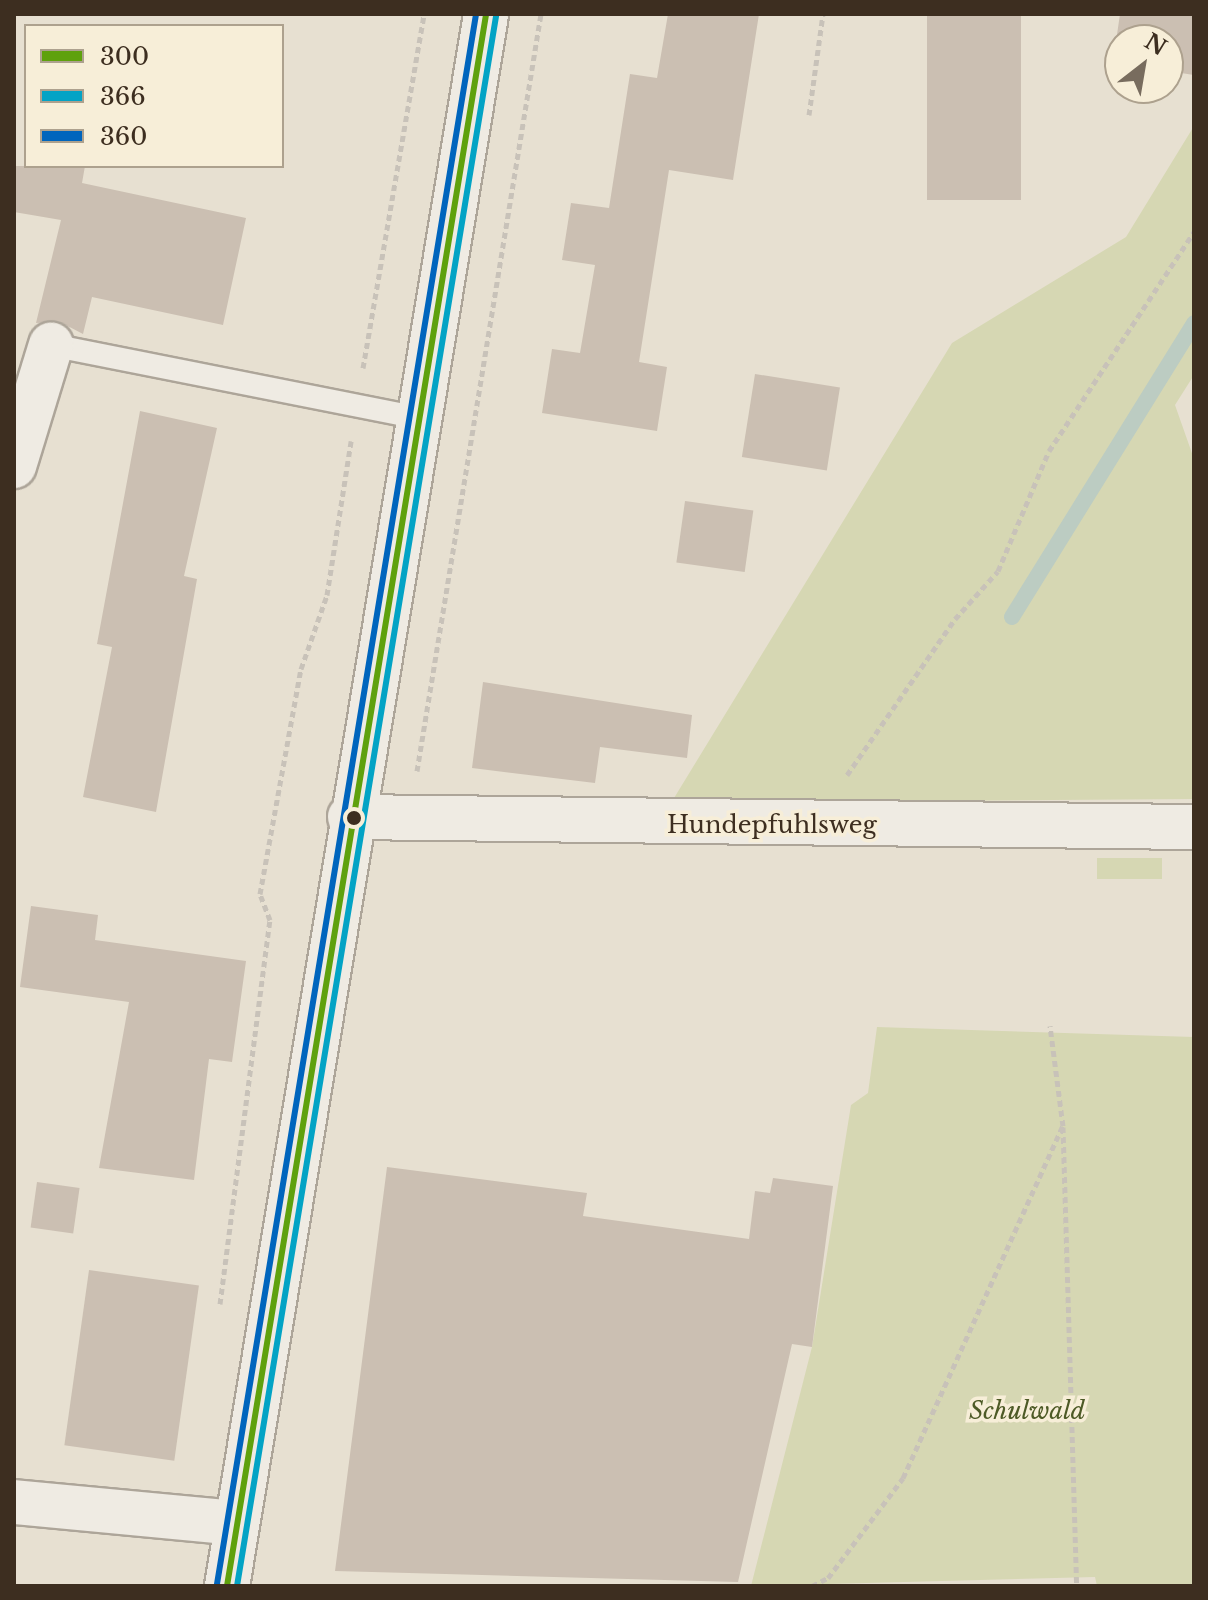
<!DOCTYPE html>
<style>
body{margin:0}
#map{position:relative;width:1208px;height:1600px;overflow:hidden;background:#e7e0d1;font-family:"Libre Baskerville",serif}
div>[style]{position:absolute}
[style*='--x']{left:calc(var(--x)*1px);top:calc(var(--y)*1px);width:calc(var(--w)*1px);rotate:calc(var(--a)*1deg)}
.green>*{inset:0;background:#d6d7b3;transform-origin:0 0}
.stream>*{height:16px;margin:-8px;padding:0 8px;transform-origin:8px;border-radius:8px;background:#bcccc2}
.building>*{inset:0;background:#cbbfb2;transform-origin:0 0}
.path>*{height:5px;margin-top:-2.5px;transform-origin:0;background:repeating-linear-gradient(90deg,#c8c2b9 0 6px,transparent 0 10px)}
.roads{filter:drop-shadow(2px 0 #ada599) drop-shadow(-2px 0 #ada599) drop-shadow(0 2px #ada599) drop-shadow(0 -2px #ada599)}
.service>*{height:22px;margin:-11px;padding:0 11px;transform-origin:11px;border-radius:11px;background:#efebe3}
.minor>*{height:44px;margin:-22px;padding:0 22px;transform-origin:22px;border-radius:22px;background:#efebe3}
.tertiary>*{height:44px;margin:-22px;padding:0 22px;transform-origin:22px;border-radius:22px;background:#efebe3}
.bus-1>*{height:6px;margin:-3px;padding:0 3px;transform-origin:3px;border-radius:3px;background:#5fa10d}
.bus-2>*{height:6px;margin:-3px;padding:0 3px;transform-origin:3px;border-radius:3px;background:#03a3c5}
.bus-3>*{height:6px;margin:-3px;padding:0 3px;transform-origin:3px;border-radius:3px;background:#0065bd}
.dots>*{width:22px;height:22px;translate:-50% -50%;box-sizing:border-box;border:4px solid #f7eed8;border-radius:50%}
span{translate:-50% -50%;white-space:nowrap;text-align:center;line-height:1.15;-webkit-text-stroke:7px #f7eed8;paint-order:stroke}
.street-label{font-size:24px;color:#3d2e20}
.park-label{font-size:24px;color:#4d5a26;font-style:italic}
.frame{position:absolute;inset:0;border:16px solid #3d2e20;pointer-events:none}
.legend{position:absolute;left:24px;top:24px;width:260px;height:144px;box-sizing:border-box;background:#f7eed8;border:2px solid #ada18e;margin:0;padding:10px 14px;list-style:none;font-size:24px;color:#3d2e20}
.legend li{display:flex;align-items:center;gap:16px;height:40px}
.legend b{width:40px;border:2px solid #ada18e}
.north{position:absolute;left:1104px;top:24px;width:80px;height:80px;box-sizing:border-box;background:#f7eed8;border:2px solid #ada18e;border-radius:50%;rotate:31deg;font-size:22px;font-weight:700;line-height:32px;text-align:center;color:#3d2e20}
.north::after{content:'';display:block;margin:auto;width:28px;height:36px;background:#786c5e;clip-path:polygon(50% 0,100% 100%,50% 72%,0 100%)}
</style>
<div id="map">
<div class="green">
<div style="clip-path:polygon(1194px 126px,1194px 375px,1175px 405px,1194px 459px,1194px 799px,671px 803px,952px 343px,1126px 237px)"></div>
<div style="left:1097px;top:858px;width:65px;height:21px"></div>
<div style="clip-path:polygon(877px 1027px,1194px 1037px,1194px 1586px,1097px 1586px,1095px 1577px,751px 1586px,812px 1347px,851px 1105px,868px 1093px)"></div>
</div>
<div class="stream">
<div style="--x:1012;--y:617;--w:346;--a:-58.2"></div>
</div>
<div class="building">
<div style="clip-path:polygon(668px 14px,759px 14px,733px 180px,669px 170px,639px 362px,667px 367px,657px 431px,542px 413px,552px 349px,580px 353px,595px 265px,562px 260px,571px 203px,609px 208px,630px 74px,657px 78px)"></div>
<div style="left:927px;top:14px;width:94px;height:186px"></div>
<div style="clip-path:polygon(1120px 14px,1194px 14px,1194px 75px,1168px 71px,1168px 40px,1120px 40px,1120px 63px,1113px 62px)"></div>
<div style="clip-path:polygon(14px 166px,85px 166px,82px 183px,246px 218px,223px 325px,92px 297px,83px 334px,58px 321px,36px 323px,61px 220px,14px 212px)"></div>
<div style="left:755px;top:374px;width:86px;height:84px;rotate:9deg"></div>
<div style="clip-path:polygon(140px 411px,217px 428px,184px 576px,197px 579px,156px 812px,83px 797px,112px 647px,97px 644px)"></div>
<div style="left:685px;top:501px;width:69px;height:62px;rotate:8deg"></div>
<div style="clip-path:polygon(483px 682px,692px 715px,687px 758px,600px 747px,595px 783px,472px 768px)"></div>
<div style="clip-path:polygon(31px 906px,98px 915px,95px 940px,246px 961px,232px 1062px,209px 1059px,194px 1180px,99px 1168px,129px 1002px,20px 987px)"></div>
<div style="clip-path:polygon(387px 1167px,587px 1193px,583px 1216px,749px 1239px,755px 1191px,770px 1193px,773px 1178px,833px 1186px,812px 1347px,792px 1344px,738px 1582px,335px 1571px)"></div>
<div style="left:37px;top:1182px;width:43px;height:46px;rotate:8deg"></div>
<div style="left:89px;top:1270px;width:111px;height:177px;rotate:8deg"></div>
</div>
<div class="path">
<div style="--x:809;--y:115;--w:102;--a:-82.1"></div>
<div style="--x:363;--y:368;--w:359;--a:-80.2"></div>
<div style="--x:417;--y:771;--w:767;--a:-80.7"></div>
<div style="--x:847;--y:775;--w:190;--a:-55.3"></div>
<div style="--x:955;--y:619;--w:64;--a:-48.1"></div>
<div style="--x:998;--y:571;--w:130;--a:-67"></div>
<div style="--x:1049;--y:451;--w:263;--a:-56.5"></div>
<div style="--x:1063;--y:1127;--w:459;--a:88.3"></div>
<div style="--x:220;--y:1304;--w:387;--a:-82.6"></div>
<div style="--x:270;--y:920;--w:28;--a:-111"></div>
<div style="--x:260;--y:894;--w:229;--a:-79.7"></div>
<div style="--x:301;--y:669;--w:78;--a:-70.6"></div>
<div style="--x:327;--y:595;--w:156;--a:-81.1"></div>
<div style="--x:812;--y:1586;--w:18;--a:-27"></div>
<div style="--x:828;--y:1578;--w:125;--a:-53.1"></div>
<div style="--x:903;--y:1478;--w:387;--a:-65.6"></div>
<div style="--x:1063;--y:1126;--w:101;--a:-97.4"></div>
</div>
<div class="roads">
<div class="service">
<div style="--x:51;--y:345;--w:376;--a:11.2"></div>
</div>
<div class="minor">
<div style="--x:14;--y:466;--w:127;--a:-73"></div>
<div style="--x:350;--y:817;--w:844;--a:0.68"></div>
<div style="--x:14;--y:1502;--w:224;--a:5.4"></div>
</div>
<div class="tertiary">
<div style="--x:227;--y:1586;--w:1593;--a:-80.64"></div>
</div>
</div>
<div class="bus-1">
<div style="--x:227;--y:1586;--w:1593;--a:-80.64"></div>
</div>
<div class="bus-2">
<div style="--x:237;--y:1586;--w:1591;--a:-80.63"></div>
</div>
<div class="bus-3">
<div style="--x:217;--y:1584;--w:1591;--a:-80.63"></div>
</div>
<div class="dots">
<div style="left:354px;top:818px;background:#3d2e20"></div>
</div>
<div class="street-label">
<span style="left:772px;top:825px">Hundepfuhlsweg</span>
</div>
<div class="park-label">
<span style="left:1027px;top:1411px">Schulwald</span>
</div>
<div class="frame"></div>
<ul class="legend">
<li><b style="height:10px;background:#5fa10d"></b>300</li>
<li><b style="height:10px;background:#03a3c5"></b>366</li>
<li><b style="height:10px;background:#0065bd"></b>360</li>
</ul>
<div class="north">N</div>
</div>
